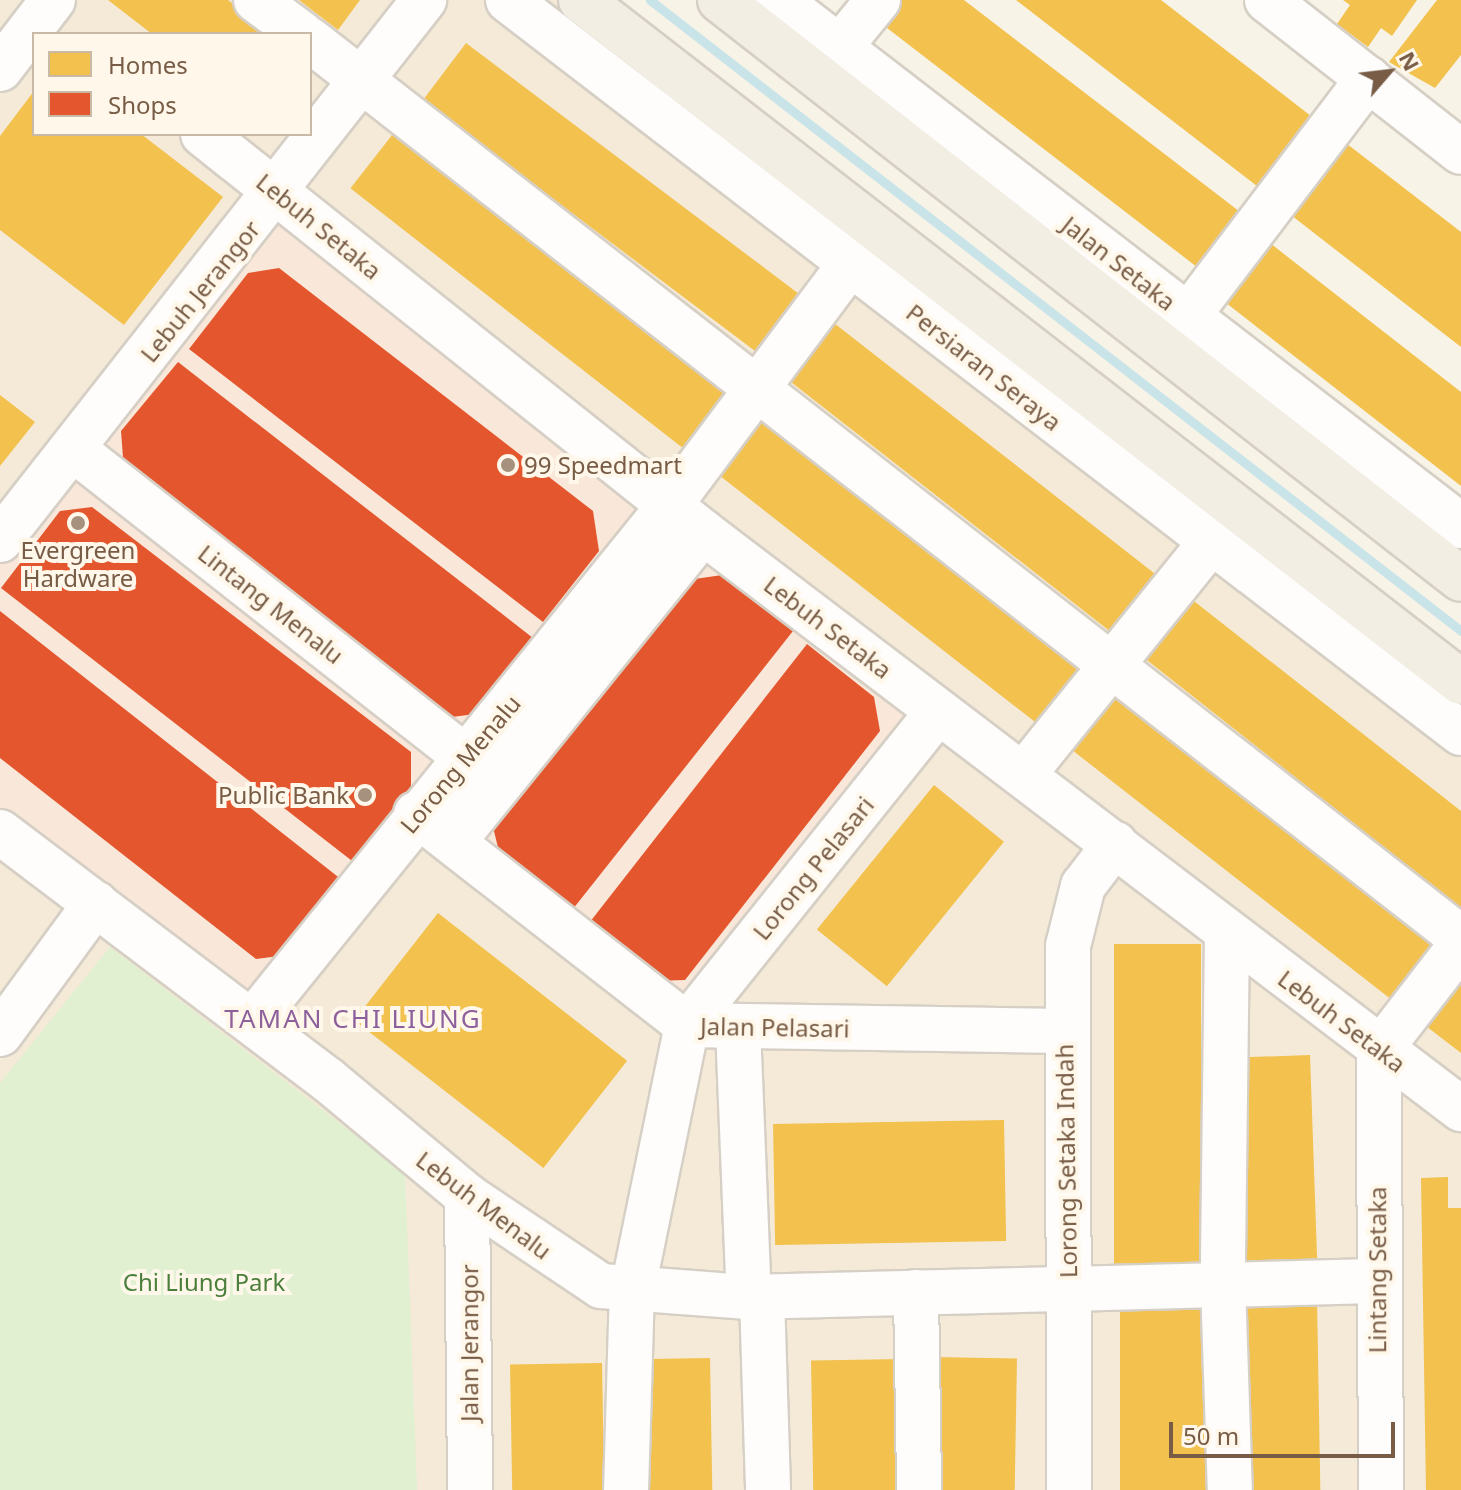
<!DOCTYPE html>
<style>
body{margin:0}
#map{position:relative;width:1461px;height:1490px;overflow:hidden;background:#f8f3e7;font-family:"Noto Sans",sans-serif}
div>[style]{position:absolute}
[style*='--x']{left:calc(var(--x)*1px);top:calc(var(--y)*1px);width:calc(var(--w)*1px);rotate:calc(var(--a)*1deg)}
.residential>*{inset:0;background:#f4ead7}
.commercial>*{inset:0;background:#f9e8da}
.green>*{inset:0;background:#e0f0d1}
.homes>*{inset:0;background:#f2c14e;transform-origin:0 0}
.shops>*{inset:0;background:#e4572e}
.stream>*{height:9px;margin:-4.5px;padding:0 4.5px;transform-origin:4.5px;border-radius:4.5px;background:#c8e4e8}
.roads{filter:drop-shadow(2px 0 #d6cfc5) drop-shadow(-2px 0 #d6cfc5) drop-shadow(0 2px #d6cfc5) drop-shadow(0 -2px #d6cfc5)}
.minor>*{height:44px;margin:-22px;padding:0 22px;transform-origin:22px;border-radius:22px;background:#fefdfb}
.major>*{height:44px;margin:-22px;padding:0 22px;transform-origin:22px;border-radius:22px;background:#f3eee4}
.dots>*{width:22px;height:22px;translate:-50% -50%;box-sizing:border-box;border:4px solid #fff8ea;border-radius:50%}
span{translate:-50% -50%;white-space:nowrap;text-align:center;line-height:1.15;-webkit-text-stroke:8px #fff8ea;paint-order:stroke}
.street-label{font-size:24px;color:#785c46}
.poi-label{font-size:24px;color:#785c46}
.left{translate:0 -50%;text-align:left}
.right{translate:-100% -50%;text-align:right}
.park-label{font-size:24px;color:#4b7f3c}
.neighbourhood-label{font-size:26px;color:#8d609c;letter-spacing:2px}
.legend{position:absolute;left:32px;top:32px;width:280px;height:104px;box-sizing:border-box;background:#fff8ea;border:2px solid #c9baa8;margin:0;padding:10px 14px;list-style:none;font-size:24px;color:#785c46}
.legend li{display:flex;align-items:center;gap:16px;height:40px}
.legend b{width:40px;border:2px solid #c9baa8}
.north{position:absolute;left:1349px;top:32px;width:80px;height:80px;-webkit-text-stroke:6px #fff8ea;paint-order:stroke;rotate:62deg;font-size:22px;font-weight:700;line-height:32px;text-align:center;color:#785c46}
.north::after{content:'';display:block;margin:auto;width:28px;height:36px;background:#785c46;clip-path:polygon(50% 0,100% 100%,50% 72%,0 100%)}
.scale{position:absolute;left:1169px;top:1422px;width:226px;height:36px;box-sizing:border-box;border:4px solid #785c46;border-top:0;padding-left:10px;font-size:24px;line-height:28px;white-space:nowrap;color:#785c46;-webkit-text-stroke:6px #fff8ea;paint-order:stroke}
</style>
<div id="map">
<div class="residential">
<div style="clip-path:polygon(evenodd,0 0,577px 0,1461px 685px,1461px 1490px,0 1490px,0 0,34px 34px,310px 34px,310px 134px,34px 134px,34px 34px)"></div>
</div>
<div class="commercial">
<div style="clip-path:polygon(279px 207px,920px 718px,683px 1010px,415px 800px,250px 1008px,0 819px,0 562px)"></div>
</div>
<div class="green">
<div style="clip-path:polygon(110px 947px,405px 1173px,417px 1490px,0 1490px,0 1083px)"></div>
</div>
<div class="homes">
<div style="clip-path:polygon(108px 0,228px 0,272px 34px,152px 34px)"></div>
<div style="clip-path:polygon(299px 0,360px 0,338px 30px)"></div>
<div style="clip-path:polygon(894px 0,964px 0,1248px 218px,1206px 274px,878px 21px)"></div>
<div style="clip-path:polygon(1016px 0,1161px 0,1320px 123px,1266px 193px)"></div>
<div style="clip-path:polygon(1343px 0,1417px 0,1392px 36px,1381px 28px,1368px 47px,1337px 24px,1350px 5px)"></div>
<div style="clip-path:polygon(1437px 0,1461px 0,1461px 55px,1435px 88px,1389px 62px)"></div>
<div style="left:466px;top:43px;width:424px;height:72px;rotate:37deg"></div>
<div style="clip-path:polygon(34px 91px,34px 134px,141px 134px,223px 197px,124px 325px,0 230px,0 136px)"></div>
<div style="left:396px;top:130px;width:425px;height:74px;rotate:38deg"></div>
<div style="clip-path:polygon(1342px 140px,1461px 232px,1461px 347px,1287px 212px)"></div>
<div style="clip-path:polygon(1266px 240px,1461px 392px,1461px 486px,1221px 299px)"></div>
<div style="left:825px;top:316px;width:430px;height:73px;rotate:38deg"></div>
<div style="clip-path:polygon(0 395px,35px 422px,0 466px)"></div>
<div style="left:753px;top:409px;width:428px;height:73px;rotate:38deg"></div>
<div style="clip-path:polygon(1185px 594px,1461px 811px,1461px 908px,1138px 653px)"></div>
<div style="left:1110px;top:687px;width:425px;height:73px;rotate:38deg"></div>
<div style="left:934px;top:785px;width:90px;height:186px;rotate:39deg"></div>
<div style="left:438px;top:913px;width:240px;height:136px;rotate:38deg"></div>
<div style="left:1114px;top:944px;width:87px;height:333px"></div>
<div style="clip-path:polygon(1461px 972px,1461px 1053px,1422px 1023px)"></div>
<div style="left:1310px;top:1055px;width:218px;height:74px;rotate:88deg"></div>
<div style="left:1004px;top:1120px;width:121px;height:231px;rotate:89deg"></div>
<div style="clip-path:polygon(1448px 1177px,1448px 1208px,1461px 1208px,1461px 1490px,1426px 1490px,1421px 1178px)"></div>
<div style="left:1317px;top:1299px;width:191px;height:89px;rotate:89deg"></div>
<div style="left:1120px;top:1302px;width:86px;height:188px"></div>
<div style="left:932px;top:1357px;width:85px;height:133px;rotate:1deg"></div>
<div style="left:710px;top:1358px;width:132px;height:75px;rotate:89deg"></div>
<div style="left:902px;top:1359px;width:131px;height:91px;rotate:89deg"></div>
<div style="left:602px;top:1363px;width:127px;height:92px;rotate:89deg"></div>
</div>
<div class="shops">
<div style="clip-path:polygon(279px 268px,593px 511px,599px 551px,543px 622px,189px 349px,248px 273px)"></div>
<div style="clip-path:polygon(178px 362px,533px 638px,475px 714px,437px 719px,124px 471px,121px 431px)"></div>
<div style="clip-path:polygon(92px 507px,411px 752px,411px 789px,356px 864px,1px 588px,60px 511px)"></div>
<div style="clip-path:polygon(722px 575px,793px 631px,569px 914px,501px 860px,493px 827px,688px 580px)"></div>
<div style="clip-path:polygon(0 611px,342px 880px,287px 955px,256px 959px,0 758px)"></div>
<div style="clip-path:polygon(807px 644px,874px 697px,880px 731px,685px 980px,654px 981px,586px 927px)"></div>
</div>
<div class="stream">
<div style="--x:650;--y:0;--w:1028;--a:37.88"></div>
</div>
<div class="roads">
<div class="minor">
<div style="--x:256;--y:0;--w:57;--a:36.5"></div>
<div style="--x:508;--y:0;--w:1202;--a:37.57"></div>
<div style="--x:778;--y:0;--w:862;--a:37.6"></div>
<div style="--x:1267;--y:0;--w:246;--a:38.1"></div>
<div style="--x:310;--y:40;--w:1460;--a:37.96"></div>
<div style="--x:839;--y:48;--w:62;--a:-50.9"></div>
<div style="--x:0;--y:69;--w:87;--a:-52.5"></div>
<div style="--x:203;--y:134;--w:639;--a:38.52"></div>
<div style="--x:703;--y:532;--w:953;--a:37.28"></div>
<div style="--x:1188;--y:316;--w:298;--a:-52.8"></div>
<div style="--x:73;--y:449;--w:502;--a:38.13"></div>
<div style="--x:0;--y:540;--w:687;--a:-51.86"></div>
<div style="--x:1023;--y:775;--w:301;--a:-51.1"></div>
<div style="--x:416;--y:814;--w:343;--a:37.9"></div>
<div style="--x:687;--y:1025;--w:376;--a:0.9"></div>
<div style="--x:0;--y:832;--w:411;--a:37.1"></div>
<div style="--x:328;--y:1080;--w:181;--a:39.8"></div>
<div style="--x:467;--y:1196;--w:161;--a:33.9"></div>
<div style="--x:601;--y:1286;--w:148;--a:4.3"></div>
<div style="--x:749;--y:1297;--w:626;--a:-1.46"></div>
<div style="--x:454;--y:841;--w:397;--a:-51.1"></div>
<div style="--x:1227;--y:932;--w:352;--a:90.7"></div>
<div style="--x:1223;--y:1284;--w:206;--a:88.1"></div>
<div style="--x:252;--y:1022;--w:663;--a:-51.06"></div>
<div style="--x:669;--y:506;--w:302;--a:-53.2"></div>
<div style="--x:738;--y:1028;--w:269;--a:87.7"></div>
<div style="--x:0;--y:1034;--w:162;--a:-53.8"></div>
<div style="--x:467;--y:1196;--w:294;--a:89.4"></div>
<div style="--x:916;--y:1292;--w:198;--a:89.1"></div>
<div style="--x:762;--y:1297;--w:193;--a:88.2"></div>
<div style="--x:626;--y:1490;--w:197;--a:-88.3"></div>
<div style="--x:632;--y:1293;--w:274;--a:-78.4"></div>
<div style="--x:687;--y:1025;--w:401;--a:-51.3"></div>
<div style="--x:1069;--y:1490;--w:544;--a:-90.11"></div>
<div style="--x:1068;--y:946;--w:62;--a:-76"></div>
<div style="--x:1083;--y:886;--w:53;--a:-52.7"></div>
<div style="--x:1381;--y:1490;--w:439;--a:-90.3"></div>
<div style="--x:1379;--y:1051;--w:134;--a:-52.3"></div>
</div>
<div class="major">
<div style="--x:581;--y:0;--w:1113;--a:37.78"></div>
<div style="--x:720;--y:0;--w:940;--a:38"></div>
</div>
</div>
<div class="dots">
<div style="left:508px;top:465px;background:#a5917e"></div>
<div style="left:78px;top:523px;background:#a5917e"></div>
<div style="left:365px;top:795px;background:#a5917e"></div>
</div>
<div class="street-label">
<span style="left:319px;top:226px;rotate:39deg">Lebuh Setaka</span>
<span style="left:1119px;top:263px;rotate:38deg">Jalan Setaka</span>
<span style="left:200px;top:291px;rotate:-51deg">Lebuh Jerangor</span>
<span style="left:984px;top:367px;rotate:38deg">Persiaran Seraya</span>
<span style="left:271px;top:604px;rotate:38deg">Lintang Menalu</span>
<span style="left:828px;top:627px;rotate:37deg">Lebuh Setaka</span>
<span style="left:460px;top:764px;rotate:-50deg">Lorong Menalu</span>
<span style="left:813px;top:868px;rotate:-51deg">Lorong Pelasari</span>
<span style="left:1342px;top:1021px;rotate:37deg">Lebuh Setaka</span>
<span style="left:775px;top:1027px;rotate:1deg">Jalan Pelasari</span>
<span style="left:1066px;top:1161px;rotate:-91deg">Lorong Setaka Indah</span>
<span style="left:484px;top:1205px;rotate:37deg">Lebuh Menalu</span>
<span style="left:1377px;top:1270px;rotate:-90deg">Lintang Setaka</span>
<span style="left:469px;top:1343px;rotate:-90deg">Jalan Jerangor</span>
</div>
<div class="poi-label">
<span class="left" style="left:524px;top:465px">99 Speedmart</span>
<span style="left:78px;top:564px">Evergreen<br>Hardware</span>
<span class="right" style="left:349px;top:795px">Public Bank</span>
</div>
<div class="park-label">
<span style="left:204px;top:1282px">Chi Liung Park</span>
</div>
<div class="neighbourhood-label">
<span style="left:353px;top:1019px">TAMAN CHI LIUNG</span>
</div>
<ul class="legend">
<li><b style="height:22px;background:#f2c14e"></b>Homes</li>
<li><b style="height:22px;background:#e4572e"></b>Shops</li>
</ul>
<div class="north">N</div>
<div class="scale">50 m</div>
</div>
